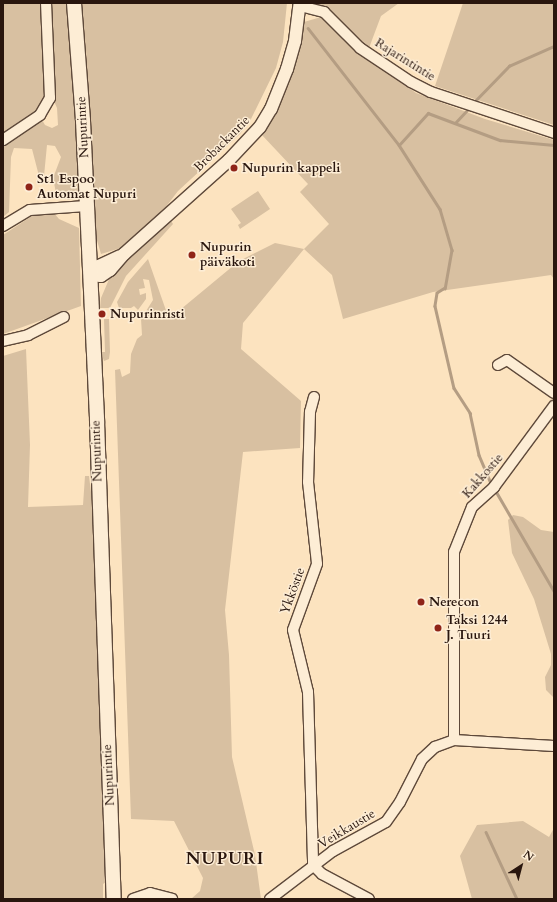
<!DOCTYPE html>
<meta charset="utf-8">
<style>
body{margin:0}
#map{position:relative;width:557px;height:902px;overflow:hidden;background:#fce3bf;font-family:Cardo,serif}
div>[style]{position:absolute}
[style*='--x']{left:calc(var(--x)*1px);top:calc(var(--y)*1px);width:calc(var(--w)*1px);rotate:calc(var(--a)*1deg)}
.green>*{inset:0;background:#d8c0a1}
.stream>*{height:2.5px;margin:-1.25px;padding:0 1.25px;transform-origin:1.25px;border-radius:1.25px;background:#b49d83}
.roads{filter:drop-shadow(1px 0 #5e493a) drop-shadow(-1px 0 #5e493a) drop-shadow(0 1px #5e493a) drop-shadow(0 -1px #5e493a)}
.minor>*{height:10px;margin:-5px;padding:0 5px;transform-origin:5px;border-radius:5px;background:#fdedd5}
.tertiary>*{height:12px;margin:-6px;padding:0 6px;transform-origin:6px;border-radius:6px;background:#fdedd5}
.secondary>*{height:14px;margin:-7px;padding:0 7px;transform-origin:7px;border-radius:7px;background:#fdedd5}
.dots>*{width:11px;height:11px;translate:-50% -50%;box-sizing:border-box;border:2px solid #fdedd5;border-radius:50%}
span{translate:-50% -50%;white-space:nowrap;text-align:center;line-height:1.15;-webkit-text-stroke:3px #fdedd5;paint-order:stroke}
.street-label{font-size:13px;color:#29160e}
.poi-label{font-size:13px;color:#29160e;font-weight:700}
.left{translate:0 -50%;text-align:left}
.district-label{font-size:17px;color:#29160e;font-weight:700;letter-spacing:1px}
.frame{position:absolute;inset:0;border:4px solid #29160e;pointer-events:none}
.north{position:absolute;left:501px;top:846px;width:40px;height:40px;-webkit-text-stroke:3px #fdedd5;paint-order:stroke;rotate:36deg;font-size:11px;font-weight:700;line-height:16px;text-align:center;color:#29160e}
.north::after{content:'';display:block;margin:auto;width:14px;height:18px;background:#29160e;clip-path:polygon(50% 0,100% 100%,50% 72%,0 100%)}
</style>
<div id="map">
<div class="green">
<div style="clip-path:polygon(3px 3px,42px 3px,47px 95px,35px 115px,3px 135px)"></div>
<div style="clip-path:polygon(48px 3px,70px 3px,80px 191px,74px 199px,68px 200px,56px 193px,53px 178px,61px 157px,55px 146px,47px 145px,44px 176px,39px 176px,32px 149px,14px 148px,11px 157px,9px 212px,3px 217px,3px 144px,41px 118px,45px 125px,52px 128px,58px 125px,57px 108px,53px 99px)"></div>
<div style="clip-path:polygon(81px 3px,287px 3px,283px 42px,276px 68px,251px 119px,240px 134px,178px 191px,155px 221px,124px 247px,101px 254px,96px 237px,86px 50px)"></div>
<div style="clip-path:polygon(316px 3px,399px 3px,381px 16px,369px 48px,327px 8px)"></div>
<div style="clip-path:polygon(463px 3px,554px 3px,554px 125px,435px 86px)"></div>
<div style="clip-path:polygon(321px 17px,359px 51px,416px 93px,485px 119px,554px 140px,554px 279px,551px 275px,433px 292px,343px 319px,332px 275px,304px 249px,329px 224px,300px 192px,308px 184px,261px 134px,289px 84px,304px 22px)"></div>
<div style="clip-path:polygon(258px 191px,270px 209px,240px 229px,238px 225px,241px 223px,231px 209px)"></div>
<div style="clip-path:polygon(53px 212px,59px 219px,79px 228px,81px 306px,3px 334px,3px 235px,35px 214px)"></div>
<div style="clip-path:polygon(170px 219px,173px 224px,126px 276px,110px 308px,100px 308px,101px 298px,110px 277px,125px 260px)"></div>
<div style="clip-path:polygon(275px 243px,304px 249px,243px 323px,241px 349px,301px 401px,300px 448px,243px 452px,225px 610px,229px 655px,232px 757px,255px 855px,261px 899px,191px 899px,200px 891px,203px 878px,174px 821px,131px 819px,115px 370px,120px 369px,122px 377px,130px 373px,131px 354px,137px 339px,142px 335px,141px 319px,153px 300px,149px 280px,143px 279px,145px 288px,139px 289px,140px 295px,146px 293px,146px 299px,138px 310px,134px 306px,131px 308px,119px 308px,117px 302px,128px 282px,148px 259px,169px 319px,239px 261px)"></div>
<div style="clip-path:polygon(104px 319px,109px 319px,110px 352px,109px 359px,104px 361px,101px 352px,105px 352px)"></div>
<div style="clip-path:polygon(26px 349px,30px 445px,28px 507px,83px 505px,85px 476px,89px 476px,96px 532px,105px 790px,106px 882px,103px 884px,103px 899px,3px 899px,3px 356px)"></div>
<div style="clip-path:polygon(513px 515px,523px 517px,541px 530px,554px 532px,554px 698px,546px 690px,545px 677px,551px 665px,551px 654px,543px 628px,534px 599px,512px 553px,508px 520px)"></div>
<div style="clip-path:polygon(523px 821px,549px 837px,554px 828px,554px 899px,472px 899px,460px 856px,477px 825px)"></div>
</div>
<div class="stream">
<div style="--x:308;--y:28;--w:148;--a:52.1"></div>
<div style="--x:399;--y:145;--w:76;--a:57.4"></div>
<div style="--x:440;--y:209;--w:43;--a:73.7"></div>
<div style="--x:452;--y:250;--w:39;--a:100"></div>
<div style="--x:445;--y:288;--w:9;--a:148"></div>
<div style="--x:437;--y:293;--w:13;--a:99"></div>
<div style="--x:435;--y:306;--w:84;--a:77"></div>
<div style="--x:454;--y:388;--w:30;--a:57"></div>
<div style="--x:470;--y:413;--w:43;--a:77.9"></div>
<div style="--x:479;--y:455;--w:28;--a:67"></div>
<div style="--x:473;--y:103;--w:52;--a:-45.8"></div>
<div style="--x:509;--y:66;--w:49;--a:-24"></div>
<div style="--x:455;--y:123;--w:19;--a:-47"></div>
<div style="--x:399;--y:145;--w:43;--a:-47.8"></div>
<div style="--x:428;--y:113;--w:77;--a:20.6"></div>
<div style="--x:500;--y:140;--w:54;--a:5.3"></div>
<div style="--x:497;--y:493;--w:113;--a:59.8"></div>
<div style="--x:486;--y:832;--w:74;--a:65.2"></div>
</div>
<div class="roads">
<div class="minor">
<div style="--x:300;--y:6;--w:25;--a:14"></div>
<div style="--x:324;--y:12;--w:51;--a:45"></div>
<div style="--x:360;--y:48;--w:61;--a:33.7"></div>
<div style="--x:411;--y:82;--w:22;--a:27"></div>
<div style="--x:431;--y:92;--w:130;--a:18.4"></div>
<div style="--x:3;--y:140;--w:45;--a:-34"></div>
<div style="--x:40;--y:115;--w:20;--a:-60"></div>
<div style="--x:50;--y:98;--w:95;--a:-92.4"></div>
<div style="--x:3;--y:226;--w:31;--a:-31"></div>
<div style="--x:30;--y:210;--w:56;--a:-4.1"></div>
<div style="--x:3;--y:341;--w:26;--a:-13"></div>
<div style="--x:28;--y:335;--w:40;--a:-26.6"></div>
<div style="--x:498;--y:365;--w:10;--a:-29"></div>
<div style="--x:507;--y:360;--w:57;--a:35.1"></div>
<div style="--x:314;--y:397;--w:16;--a:105"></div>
<div style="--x:310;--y:412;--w:70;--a:91.6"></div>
<div style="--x:308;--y:482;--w:82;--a:83.7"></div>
<div style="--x:317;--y:564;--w:70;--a:110"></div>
<div style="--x:293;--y:630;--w:64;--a:76.4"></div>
<div style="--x:308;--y:692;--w:173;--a:88.3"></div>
<div style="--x:313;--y:865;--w:13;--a:45"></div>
<div style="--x:322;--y:874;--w:53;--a:28"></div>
<div style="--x:454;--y:740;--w:188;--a:-90"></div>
<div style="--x:454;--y:552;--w:48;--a:-68.2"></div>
<div style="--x:472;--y:507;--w:30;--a:-42"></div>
<div style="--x:494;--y:487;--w:101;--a:-53.5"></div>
<div style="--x:133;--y:899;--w:18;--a:-19"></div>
<div style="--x:150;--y:893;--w:23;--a:15"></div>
<div style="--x:270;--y:899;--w:79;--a:-37.3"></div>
<div style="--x:333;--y:851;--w:60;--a:-28.7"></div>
<div style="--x:386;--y:822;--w:24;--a:-55"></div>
<div style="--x:400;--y:802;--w:48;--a:-62.9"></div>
<div style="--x:422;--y:759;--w:18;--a:-43"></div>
<div style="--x:435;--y:747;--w:20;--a:-20"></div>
<div style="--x:454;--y:740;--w:100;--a:3.4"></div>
</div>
<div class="tertiary">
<div style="--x:90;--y:275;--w:11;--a:5"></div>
<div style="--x:101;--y:276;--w:11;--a:-34"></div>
<div style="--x:110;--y:270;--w:21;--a:-49"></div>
<div style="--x:124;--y:254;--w:141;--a:-41.8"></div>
<div style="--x:229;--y:160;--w:45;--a:-46.8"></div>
<div style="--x:260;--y:127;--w:21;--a:-59"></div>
<div style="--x:271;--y:109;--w:43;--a:-68.2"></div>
<div style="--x:287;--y:69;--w:29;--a:-74"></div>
<div style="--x:295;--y:41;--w:38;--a:-83"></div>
<div style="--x:90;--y:275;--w:13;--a:-45"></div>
<div style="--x:99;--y:266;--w:23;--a:-25"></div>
</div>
<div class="secondary">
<div style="--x:74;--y:3;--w:118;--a:85.6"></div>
<div style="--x:83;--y:121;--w:300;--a:87.3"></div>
<div style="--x:97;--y:421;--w:478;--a:88"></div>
</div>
</div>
<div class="dots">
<div style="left:234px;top:168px;background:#8f2418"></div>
<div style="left:29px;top:187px;background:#8f2418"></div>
<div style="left:192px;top:255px;background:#8f2418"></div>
<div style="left:102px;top:314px;background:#8f2418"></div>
<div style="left:421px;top:602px;background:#8f2418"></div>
<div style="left:438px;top:628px;background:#8f2418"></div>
</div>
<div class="street-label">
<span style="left:405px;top:60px;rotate:32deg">Rajarintintie</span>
<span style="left:83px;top:127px;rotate:-93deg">Nupurintie</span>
<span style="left:222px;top:144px;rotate:-45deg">Brobackantie</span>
<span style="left:97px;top:451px;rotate:-92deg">Nupurintie</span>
<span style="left:483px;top:476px;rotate:-49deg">Kakkostie</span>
<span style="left:293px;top:591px;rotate:-70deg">Ykköstie</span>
<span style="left:109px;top:775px;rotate:-93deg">Nupurintie</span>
<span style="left:347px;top:829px;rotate:-31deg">Veikkaustie</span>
</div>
<div class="poi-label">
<span class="left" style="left:242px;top:168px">Nupurin kappeli</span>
<span class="left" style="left:37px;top:187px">St1 Espoo<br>Automat Nupuri</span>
<span class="left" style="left:200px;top:255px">Nupurin<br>päiväkoti</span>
<span class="left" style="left:110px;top:314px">Nupurinristi</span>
<span class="left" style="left:429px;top:602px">Nerecon</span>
<span class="left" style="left:446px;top:628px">Taksi 1244<br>J. Tuuri</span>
</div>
<div class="district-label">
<span style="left:225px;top:859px">NUPURI</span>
</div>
<div class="frame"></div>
<div class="north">N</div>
</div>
